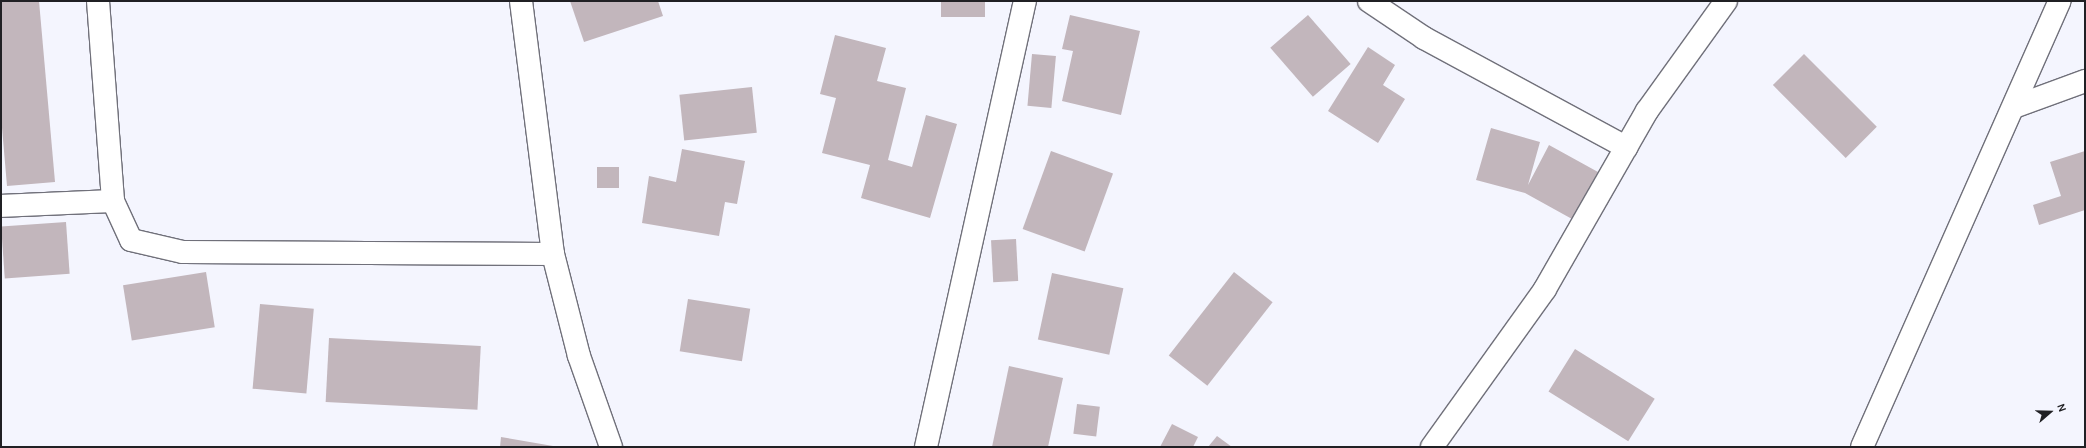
<!DOCTYPE html>
<style>
body{margin:0}
#map{position:relative;width:2086px;height:448px;overflow:hidden;background:#f4f5fe;font-family:Karla,sans-serif}
div>[style]{position:absolute}
[style*='--x']{left:calc(var(--x)*1px);top:calc(var(--y)*1px);width:calc(var(--w)*1px);rotate:calc(var(--a)*1deg)}
.building>*{inset:0;background:#c2b6bc;transform-origin:0 0}
.roads{filter:drop-shadow(1px 0 #70707a) drop-shadow(-1px 0 #70707a) drop-shadow(0 1px #70707a) drop-shadow(0 -1px #70707a)}
.street>*{height:22px;margin:-11px;padding:0 11px;transform-origin:11px;border-radius:11px;background:#fff}
span{translate:-50% -50%;white-space:nowrap;text-align:center;line-height:1.15;-webkit-text-stroke:3.5px #f4f5fe;paint-order:stroke}
.frame{position:absolute;inset:0;border:2px solid #202024;pointer-events:none}
.north{position:absolute;left:2030px;top:392px;width:40px;height:40px;-webkit-text-stroke:3px #f4f5fe;paint-order:stroke;rotate:70deg;font-size:11px;font-weight:700;line-height:16px;text-align:center;color:#202024}
.north::after{content:'';display:block;margin:auto;width:14px;height:18px;background:#202024;clip-path:polygon(50% 0,100% 100%,50% 72%,0 100%)}
</style>
<div id="map">
<div class="building">
<div style="clip-path:polygon(1px 1px,39px 1px,55px 182px,7px 186px,1px 116px)"></div>
<div style="clip-path:polygon(570px 1px,658px 1px,663px 16px,584px 42px)"></div>
<div style="left:941px;top:1px;width:44px;height:16px"></div>
<div style="clip-path:polygon(1070px 15px,1140px 31px,1121px 115px,1062px 101px,1073px 51px,1062px 49px)"></div>
<div style="left:1308px;top:15px;width:65px;height:50px;rotate:49deg"></div>
<div style="clip-path:polygon(835px 35px,886px 48px,877px 81px,906px 88px,888px 160px,912px 167px,926px 115px,957px 124px,930px 218px,861px 198px,870px 165px,822px 153px,836px 98px,820px 94px)"></div>
<div style="clip-path:polygon(1368px 47px,1395px 65px,1383px 85px,1405px 99px,1378px 143px,1328px 111px)"></div>
<div style="left:1032px;top:54px;width:24px;height:52px;rotate:5deg"></div>
<div style="left:1804px;top:54px;width:103px;height:44px;rotate:45deg"></div>
<div style="left:752px;top:87px;width:46px;height:73px;rotate:84deg"></div>
<div style="clip-path:polygon(1491px 128px,1540px 142px,1528px 185px,1549px 145px,1598px 172px,1572px 219px,1525px 193px,1476px 180px)"></div>
<div style="clip-path:polygon(682px 149px,745px 161px,737px 204px,725px 202px,719px 236px,642px 223px,649px 176px,676px 182px)"></div>
<div style="left:1051px;top:151px;width:66px;height:83px;rotate:20deg"></div>
<div style="clip-path:polygon(2085px 151px,2085px 210px,2039px 225px,2033px 205px,2061px 196px,2050px 162px)"></div>
<div style="left:597px;top:167px;width:22px;height:21px"></div>
<div style="left:66px;top:222px;width:52px;height:65px;rotate:86deg"></div>
<div style="left:1016px;top:239px;width:42px;height:25px;rotate:87deg"></div>
<div style="left:206px;top:272px;width:56px;height:84px;rotate:81deg"></div>
<div style="left:1234px;top:272px;width:49px;height:106px;rotate:38deg"></div>
<div style="left:1052px;top:273px;width:73px;height:68px;rotate:12deg"></div>
<div style="left:688px;top:299px;width:63px;height:53px;rotate:9deg"></div>
<div style="left:260px;top:304px;width:54px;height:85px;rotate:5deg"></div>
<div style="left:329px;top:338px;width:152px;height:64px;rotate:3deg"></div>
<div style="left:1575px;top:349px;width:94px;height:50px;rotate:32deg"></div>
<div style="clip-path:polygon(1009px 366px,1063px 378px,1048px 447px,992px 447px)"></div>
<div style="left:1077px;top:404px;width:23px;height:30px;rotate:7deg"></div>
<div style="clip-path:polygon(1172px 424px,1198px 437px,1193px 447px,1160px 447px)"></div>
<div style="clip-path:polygon(1217px 436px,1232px 447px,1208px 447px)"></div>
<div style="clip-path:polygon(501px 437px,553px 446px,553px 447px,500px 447px)"></div>
</div>
<div class="roads">
<div class="street">
<div style="--x:98;--y:1;--w:201;--a:85.7"></div>
<div style="--x:113;--y:201;--w:43;--a:65.2"></div>
<div style="--x:131;--y:240;--w:53;--a:13"></div>
<div style="--x:183;--y:252;--w:370;--a:0.3"></div>
<div style="--x:521;--y:1;--w:255;--a:82.8"></div>
<div style="--x:553;--y:254;--w:105;--a:75.7"></div>
<div style="--x:579;--y:356;--w:96;--a:70.6"></div>
<div style="--x:1369;--y:1;--w:66;--a:33.9"></div>
<div style="--x:1424;--y:38;--w:230;--a:28.4"></div>
<div style="--x:2014;--y:107;--w:76;--a:-20.1"></div>
<div style="--x:1;--y:206;--w:112;--a:-2.6"></div>
<div style="--x:926;--y:447;--w:457;--a:-77.5"></div>
<div style="--x:1432;--y:447;--w:194;--a:-54.4"></div>
<div style="--x:1545;--y:289;--w:205;--a:-60.2"></div>
<div style="--x:1647;--y:111;--w:135;--a:-54.3"></div>
<div style="--x:1862;--y:447;--w:488;--a:-66.1"></div>
</div>
</div>
<div class="frame"></div>
<div class="north">N</div>
</div>
